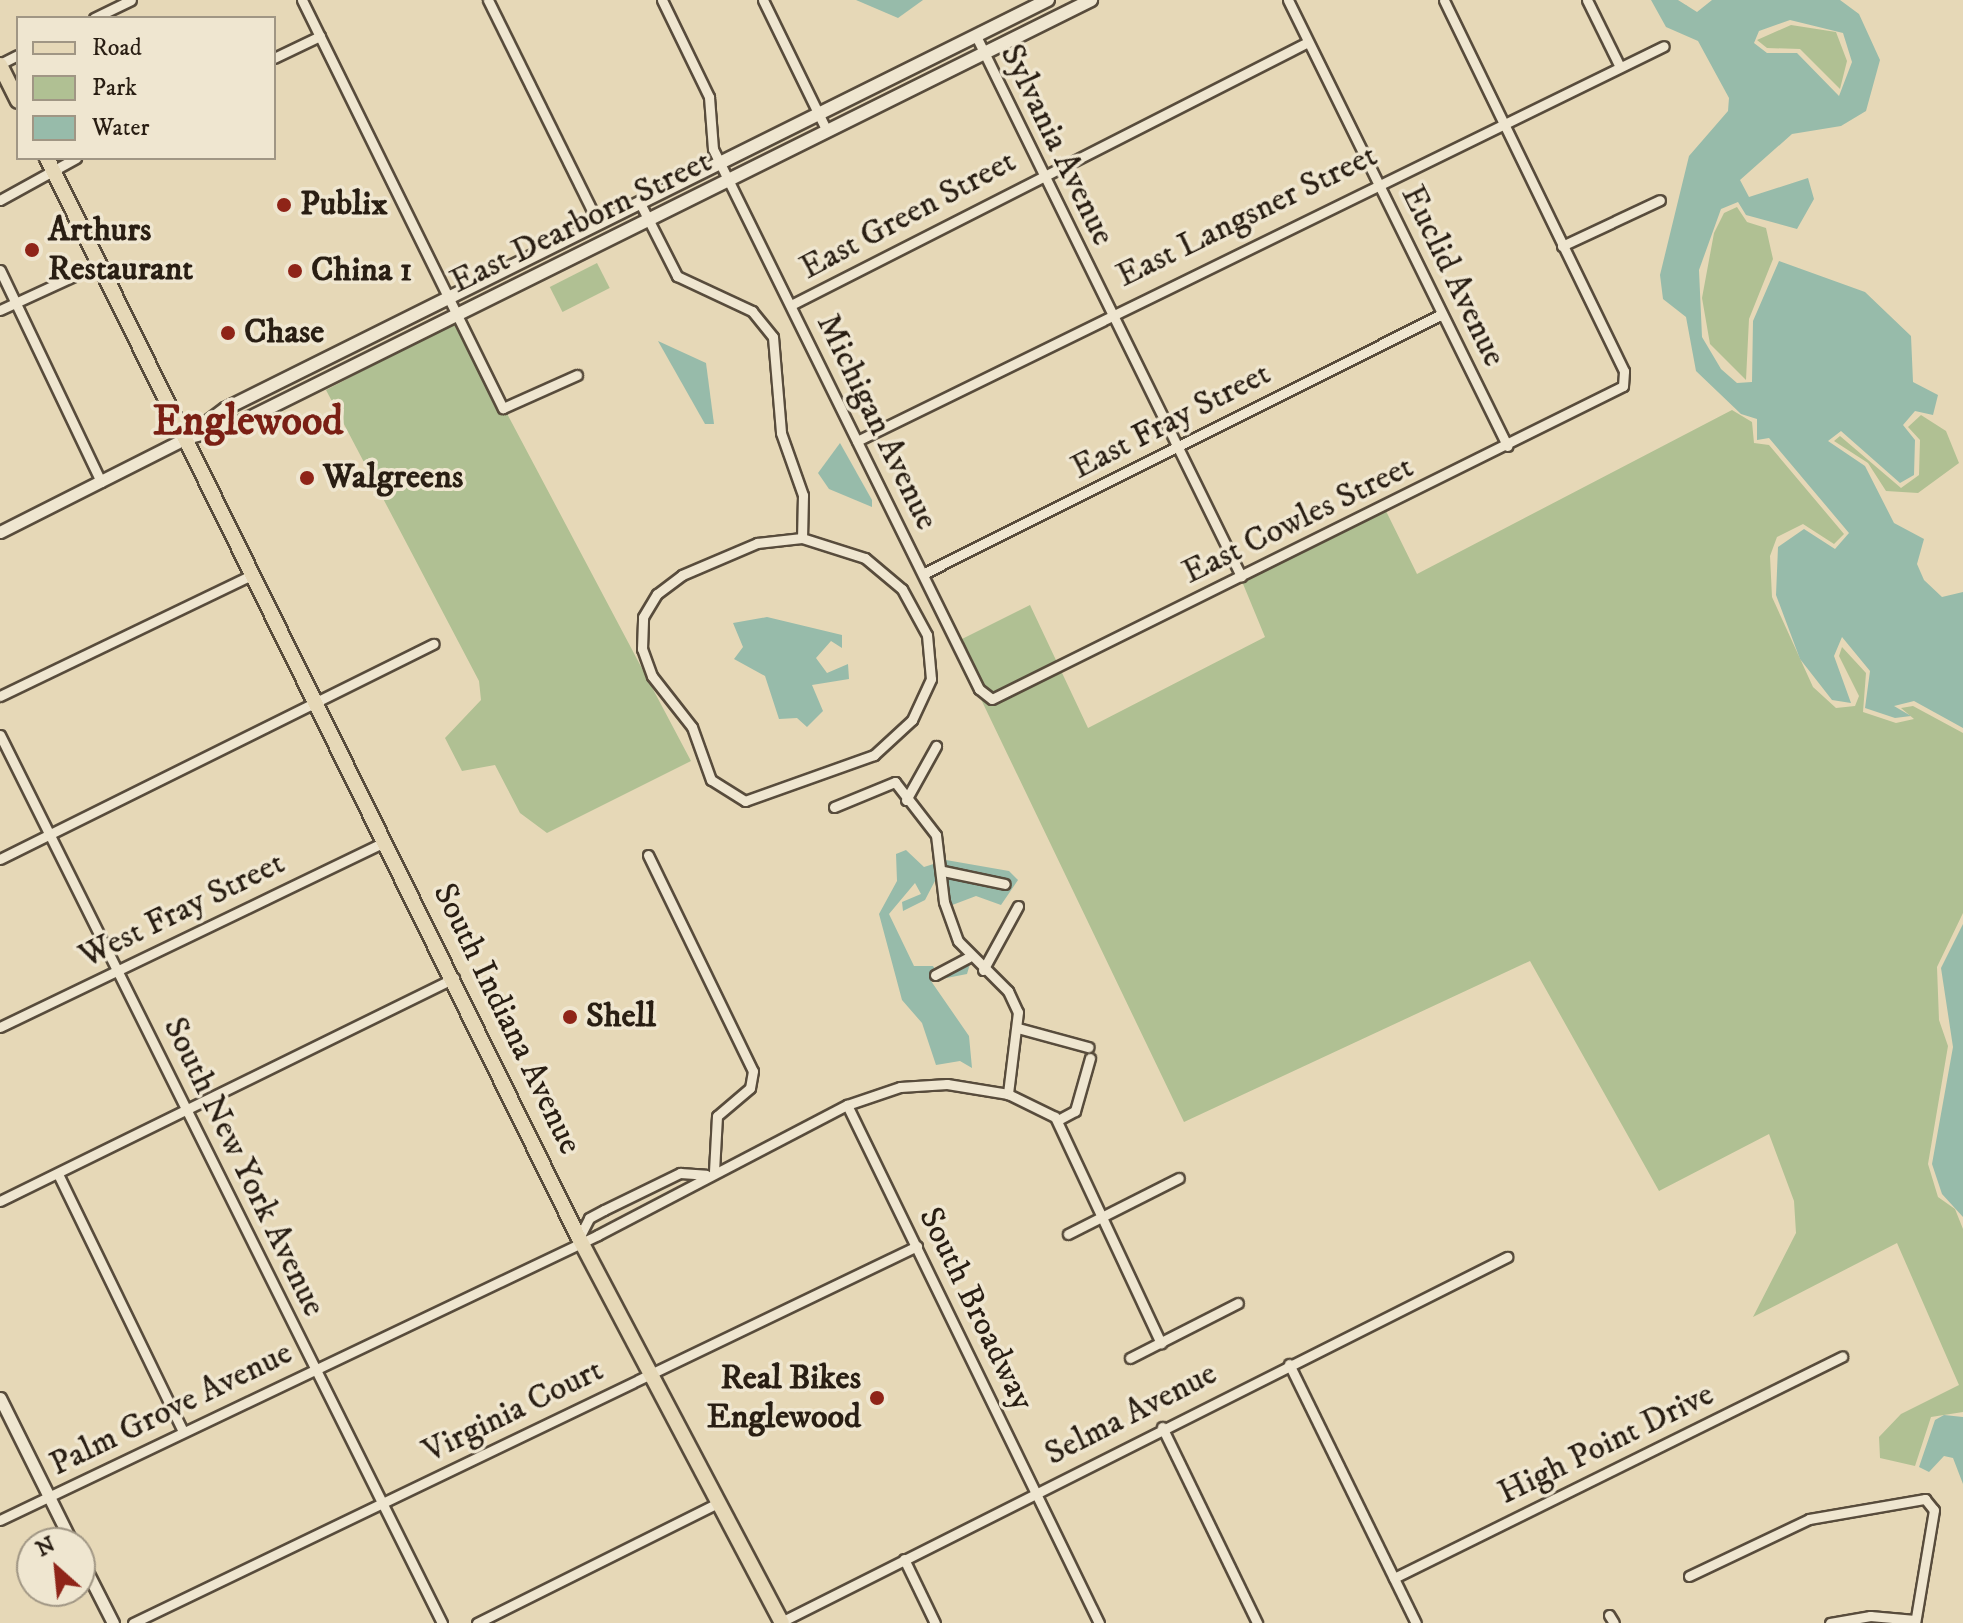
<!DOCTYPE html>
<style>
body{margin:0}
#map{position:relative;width:1963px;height:1623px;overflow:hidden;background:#e6d8b7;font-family:"IM FELL DW Pica",serif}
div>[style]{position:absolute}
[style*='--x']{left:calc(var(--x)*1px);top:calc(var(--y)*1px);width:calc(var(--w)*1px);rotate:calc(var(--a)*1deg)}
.green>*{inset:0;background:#b0c093;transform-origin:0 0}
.water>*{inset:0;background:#97bbaa}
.roads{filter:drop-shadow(2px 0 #584c3c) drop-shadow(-2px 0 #584c3c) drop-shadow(0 2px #584c3c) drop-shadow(0 -2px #584c3c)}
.minor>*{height:9px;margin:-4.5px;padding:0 4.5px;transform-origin:4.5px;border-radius:4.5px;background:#efe6d0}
.tertiary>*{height:11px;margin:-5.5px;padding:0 5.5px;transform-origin:5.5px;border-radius:5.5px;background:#efe6d0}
.secondary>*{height:12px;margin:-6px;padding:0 6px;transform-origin:6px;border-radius:6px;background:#efe6d0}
.primary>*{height:14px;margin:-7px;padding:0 7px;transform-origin:7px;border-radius:7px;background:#e6d8b7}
.dots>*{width:22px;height:22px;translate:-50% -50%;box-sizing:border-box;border:4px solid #efe6d0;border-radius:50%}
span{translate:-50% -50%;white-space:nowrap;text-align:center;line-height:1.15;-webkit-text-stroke:7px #efe6d0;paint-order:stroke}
.street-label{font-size:34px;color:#291e13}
.poi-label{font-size:34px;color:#291e13;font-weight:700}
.left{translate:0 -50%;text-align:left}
.right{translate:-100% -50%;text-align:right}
.district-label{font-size:42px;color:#7a1f14;font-weight:700}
.legend{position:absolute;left:16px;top:16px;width:260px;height:144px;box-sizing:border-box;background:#efe6d0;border:2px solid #a09684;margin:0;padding:10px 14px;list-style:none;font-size:24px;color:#291e13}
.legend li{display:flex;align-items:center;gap:16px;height:40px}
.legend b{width:40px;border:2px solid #a09684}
.north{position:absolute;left:16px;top:1527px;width:80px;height:80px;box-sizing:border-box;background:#efe6d0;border:2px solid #a09684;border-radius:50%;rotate:333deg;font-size:22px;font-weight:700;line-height:32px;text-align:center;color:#291e13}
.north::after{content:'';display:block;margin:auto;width:28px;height:36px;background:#8f2418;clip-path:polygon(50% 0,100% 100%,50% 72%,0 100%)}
</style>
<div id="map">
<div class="green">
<div style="clip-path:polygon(1791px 25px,1836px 32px,1847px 61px,1840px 89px,1800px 49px,1767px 48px,1757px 40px)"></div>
<div style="clip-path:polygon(1737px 207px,1747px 222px,1766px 228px,1773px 259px,1749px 319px,1746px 380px,1710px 344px,1702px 298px,1714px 233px,1724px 213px)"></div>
<div style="left:597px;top:263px;width:28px;height:53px;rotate:63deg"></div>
<div style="clip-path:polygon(458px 321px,691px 761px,547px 833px,520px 813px,495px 765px,462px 771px,445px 738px,481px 700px,479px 681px,326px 390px)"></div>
<div style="clip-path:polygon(1732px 410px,1752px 422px,1754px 443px,1769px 445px,1844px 534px,1834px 544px,1803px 524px,1777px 537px,1770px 556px,1772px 597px,1813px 687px,1836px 708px,1855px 706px,1859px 696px,1839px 656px,1842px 647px,1866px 673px,1863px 712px,1896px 723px,1914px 719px,1901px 708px,1913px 706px,1963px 733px,1963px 913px,1937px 967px,1939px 1020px,1948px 1046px,1928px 1164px,1938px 1197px,1955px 1209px,1963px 1229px,1963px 1412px,1931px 1417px,1915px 1466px,1880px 1458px,1879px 1437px,1901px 1414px,1959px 1385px,1897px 1243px,1753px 1317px,1796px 1233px,1794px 1201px,1769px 1134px,1659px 1191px,1530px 961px,1184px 1122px,954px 643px,1030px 605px,1088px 728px,1265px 637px,1241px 579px,1385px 509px,1417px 574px)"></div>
<div style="clip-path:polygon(1921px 415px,1946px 431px,1959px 463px,1918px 493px,1886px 491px,1868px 463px,1834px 441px,1840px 436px,1901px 488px,1919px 475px,1920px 440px,1908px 427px)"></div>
</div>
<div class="water">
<div style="clip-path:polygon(856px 0,923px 0,898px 18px)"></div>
<div style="clip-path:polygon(evenodd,1651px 0,1678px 0,1697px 12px,1712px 0,1840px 0,1859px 14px,1880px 60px,1866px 111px,1841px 126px,1792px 134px,1740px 180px,1749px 197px,1808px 178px,1814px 199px,1797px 229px,1746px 215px,1738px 202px,1721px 209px,1699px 270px,1702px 337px,1721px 369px,1737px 383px,1752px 382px,1753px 321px,1779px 261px,1865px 292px,1911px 336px,1913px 382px,1938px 395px,1933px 415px,1915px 411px,1903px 425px,1915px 440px,1914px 475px,1900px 483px,1841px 431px,1828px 441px,1865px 466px,1894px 523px,1924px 539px,1917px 564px,1924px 580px,1942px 597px,1963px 592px,1963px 728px,1914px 701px,1894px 706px,1911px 716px,1895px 718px,1865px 708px,1870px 671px,1842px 637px,1834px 656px,1851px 703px,1832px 700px,1800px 659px,1776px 595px,1778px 547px,1804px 529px,1835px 549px,1849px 533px,1769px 438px,1757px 440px,1757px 419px,1741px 414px,1696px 371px,1686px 317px,1663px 299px,1660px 275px,1689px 156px,1728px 111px,1729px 98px,1698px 41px,1666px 27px,1651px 0,1790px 20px,1843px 33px,1852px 62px,1839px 96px,1797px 53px,1767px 53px,1754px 43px,1759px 31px,1790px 20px)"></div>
<div style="clip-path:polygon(658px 341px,706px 363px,714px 424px,705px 424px)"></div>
<div style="clip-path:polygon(840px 443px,872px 500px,872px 507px,829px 489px,818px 473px)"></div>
<div style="clip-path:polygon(767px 617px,842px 635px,842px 648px,831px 641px,816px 658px,827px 673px,848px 664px,849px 679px,812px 685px,823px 711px,807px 727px,797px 718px,779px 719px,765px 676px,734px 659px,743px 647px,733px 623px)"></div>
<div style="clip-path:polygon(906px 850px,924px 867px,946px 860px,1009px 871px,1018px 880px,1001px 905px,976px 896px,947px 907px,937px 877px,925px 900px,903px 911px,902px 902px,921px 894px,915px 883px,889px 914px,914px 966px,933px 966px,937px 973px,972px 957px,967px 974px,931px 981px,969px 1036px,972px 1068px,960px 1061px,936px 1065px,922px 1023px,902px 1000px,879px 914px,897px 881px,896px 854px)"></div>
<div style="clip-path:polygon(1963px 924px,1963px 1217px,1942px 1194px,1932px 1164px,1953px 1047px,1941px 968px)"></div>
<div style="clip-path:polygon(1944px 1415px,1963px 1417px,1963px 1484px,1953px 1458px,1944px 1456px,1929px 1472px,1919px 1467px,1935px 1420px)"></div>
</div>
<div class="roads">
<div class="minor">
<div style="--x:302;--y:0;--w:455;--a:63.8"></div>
<div style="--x:503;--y:408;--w:81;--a:-24"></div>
<div style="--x:488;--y:0;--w:249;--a:63.7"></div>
<div style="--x:662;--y:0;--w:108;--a:64.1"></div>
<div style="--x:709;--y:97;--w:52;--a:85.6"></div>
<div style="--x:713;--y:149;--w:602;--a:63.78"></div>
<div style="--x:979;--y:689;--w:16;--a:38"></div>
<div style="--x:992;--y:699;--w:704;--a:-26.38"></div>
<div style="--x:1623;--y:386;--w:15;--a:-86"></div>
<div style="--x:1624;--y:371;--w:412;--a:-115.9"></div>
<div style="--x:763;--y:0;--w:146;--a:64"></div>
<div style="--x:1288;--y:0;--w:497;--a:63.8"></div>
<div style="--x:1587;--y:0;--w:72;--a:63.8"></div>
<div style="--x:94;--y:18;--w:41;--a:-25.9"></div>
<div style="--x:976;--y:36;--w:602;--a:63.86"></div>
<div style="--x:274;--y:58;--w:51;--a:-25.6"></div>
<div style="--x:0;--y:64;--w:20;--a:-27"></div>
<div style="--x:0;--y:200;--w:87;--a:-28.9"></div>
<div style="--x:640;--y:203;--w:82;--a:63.1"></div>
<div style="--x:677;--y:276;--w:83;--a:25"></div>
<div style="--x:752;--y:311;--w:33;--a:51"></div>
<div style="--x:773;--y:337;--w:96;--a:85.2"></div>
<div style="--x:781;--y:433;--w:66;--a:70.5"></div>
<div style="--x:803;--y:495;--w:43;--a:91.3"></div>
<div style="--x:1562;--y:246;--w:108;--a:-25.1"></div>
<div style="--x:0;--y:270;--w:235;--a:64.5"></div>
<div style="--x:791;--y:305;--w:580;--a:-26.96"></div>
<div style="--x:0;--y:310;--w:108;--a:-24.7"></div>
<div style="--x:857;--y:441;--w:898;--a:-26.08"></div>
<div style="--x:802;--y:538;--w:66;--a:17.6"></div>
<div style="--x:865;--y:558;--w:48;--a:40"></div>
<div style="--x:902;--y:589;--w:52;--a:61.5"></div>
<div style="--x:927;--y:635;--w:44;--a:84.8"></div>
<div style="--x:931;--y:679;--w:45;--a:114.9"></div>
<div style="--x:912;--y:720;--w:52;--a:137.4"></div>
<div style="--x:874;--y:755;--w:137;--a:160.4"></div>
<div style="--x:745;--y:801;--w:40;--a:-148"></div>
<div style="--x:711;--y:780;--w:56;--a:-109.7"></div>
<div style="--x:692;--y:727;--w:65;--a:-128.1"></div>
<div style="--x:652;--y:676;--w:29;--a:-110"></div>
<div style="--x:642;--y:649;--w:32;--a:-88"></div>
<div style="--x:643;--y:617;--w:27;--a:-59"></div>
<div style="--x:657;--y:594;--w:31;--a:-37"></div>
<div style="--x:682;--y:575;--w:82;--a:-23.1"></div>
<div style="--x:757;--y:543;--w:45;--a:-6.3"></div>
<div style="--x:923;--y:574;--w:580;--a:-26.61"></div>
<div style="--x:0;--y:696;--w:281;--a:-25.7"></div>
<div style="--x:0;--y:735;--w:992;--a:63.54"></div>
<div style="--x:906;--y:800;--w:62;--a:-60.9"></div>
<div style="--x:834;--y:807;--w:66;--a:-22.3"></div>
<div style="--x:895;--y:782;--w:67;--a:52.3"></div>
<div style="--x:936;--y:835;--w:67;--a:83.2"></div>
<div style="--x:944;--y:902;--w:41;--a:70.3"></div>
<div style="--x:958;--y:941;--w:71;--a:45"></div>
<div style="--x:1008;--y:991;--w:23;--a:65"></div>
<div style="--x:1018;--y:1012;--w:83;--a:97"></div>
<div style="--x:648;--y:855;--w:240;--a:64.1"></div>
<div style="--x:753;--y:1071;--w:17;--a:100"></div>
<div style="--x:750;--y:1088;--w:43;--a:139.7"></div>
<div style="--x:717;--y:1116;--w:55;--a:93.1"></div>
<div style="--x:0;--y:859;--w:484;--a:-26.4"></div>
<div style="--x:943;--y:871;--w:63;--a:11.8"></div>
<div style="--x:983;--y:970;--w:73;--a:-61.3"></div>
<div style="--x:935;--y:975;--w:38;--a:-28"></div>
<div style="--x:0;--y:1027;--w:428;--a:-25.7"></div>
<div style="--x:1018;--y:1028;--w:73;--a:15.2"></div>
<div style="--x:847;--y:1105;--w:576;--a:64.06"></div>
<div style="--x:1058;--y:1120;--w:19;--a:-28"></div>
<div style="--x:1075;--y:1111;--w:55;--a:-74.2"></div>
<div style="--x:58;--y:1174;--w:286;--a:64.1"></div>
<div style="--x:0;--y:1201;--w:506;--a:-26.16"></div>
<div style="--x:1068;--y:1234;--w:124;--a:-26.8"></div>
<div style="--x:579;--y:1238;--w:22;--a:-63"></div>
<div style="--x:589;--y:1218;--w:17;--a:-28"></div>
<div style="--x:604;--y:1210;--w:85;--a:-26"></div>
<div style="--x:680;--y:1173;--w:26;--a:4"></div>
<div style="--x:1130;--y:1358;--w:121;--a:-27"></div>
<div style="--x:1289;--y:1364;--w:288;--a:63.9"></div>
<div style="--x:1162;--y:1427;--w:218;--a:64.1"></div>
<div style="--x:0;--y:1520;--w:662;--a:-25.48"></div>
<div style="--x:598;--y:1235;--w:281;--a:-27.6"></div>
<div style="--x:847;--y:1105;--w:56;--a:-18.8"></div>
<div style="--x:900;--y:1087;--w:47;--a:-3.7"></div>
<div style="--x:947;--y:1084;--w:62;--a:9.3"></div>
<div style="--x:1008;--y:1094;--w:52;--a:26.1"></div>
<div style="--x:1055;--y:1117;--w:250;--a:64.9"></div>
<div style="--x:904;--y:1559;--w:71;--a:64.2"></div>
<div style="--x:1689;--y:1576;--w:133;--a:-25.4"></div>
<div style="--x:1809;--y:1519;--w:118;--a:-9.8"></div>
<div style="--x:1925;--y:1499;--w:14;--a:51"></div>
<div style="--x:1934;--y:1510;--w:115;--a:99.5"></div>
<div style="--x:1394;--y:1578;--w:500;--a:-26.3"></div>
<div style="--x:1609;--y:1615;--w:9;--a:58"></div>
<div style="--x:781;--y:1622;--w:813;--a:-26.69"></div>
<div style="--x:133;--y:1623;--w:870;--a:-25.68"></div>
<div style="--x:477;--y:1623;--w:269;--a:-26.5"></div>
<div style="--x:1830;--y:1623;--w:41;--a:-9.9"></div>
<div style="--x:1870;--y:1616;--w:45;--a:5.1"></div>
</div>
<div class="tertiary">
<div style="--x:0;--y:532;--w:208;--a:-26.8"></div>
<div style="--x:0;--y:1398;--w:162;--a:63.6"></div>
<div style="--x:80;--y:1558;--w:73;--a:63.1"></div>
</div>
<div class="secondary">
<div style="--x:192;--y:434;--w:41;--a:-37.1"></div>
<div style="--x:225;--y:409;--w:919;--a:-26.43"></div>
<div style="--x:186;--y:438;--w:49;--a:-14.3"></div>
<div style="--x:233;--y:426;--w:958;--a:-26.4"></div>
</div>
<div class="primary">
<div style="--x:0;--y:65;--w:40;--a:63.4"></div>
<div style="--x:47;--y:158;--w:1204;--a:63.78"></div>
<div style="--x:579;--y:1238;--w:435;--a:62.2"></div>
</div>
</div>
<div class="dots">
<div style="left:284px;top:205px;background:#8f2418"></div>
<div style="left:32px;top:250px;background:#8f2418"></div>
<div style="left:295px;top:271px;background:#8f2418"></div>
<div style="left:228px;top:333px;background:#8f2418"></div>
<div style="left:307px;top:478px;background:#8f2418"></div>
<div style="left:570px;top:1017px;background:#8f2418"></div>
<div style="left:877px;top:1398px;background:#8f2418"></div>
</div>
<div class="street-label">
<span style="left:1057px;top:145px;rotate:64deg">Sylvania Avenue</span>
<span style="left:908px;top:215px;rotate:-28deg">East Green Street</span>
<span style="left:1247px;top:216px;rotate:-26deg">East Langsner Street</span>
<span style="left:581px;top:222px;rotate:-26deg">East Dearborn Street</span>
<span style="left:1453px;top:276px;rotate:64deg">Euclid Avenue</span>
<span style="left:1171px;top:421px;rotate:-27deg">East Fray Street</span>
<span style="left:877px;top:422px;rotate:64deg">Michigan Avenue</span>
<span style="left:1298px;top:520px;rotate:-26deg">East Cowles Street</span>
<span style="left:182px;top:910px;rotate:-26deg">West Fray Street</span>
<span style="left:507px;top:1019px;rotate:64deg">South Indiana Avenue</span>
<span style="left:244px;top:1167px;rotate:64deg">South New York Avenue</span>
<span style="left:976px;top:1309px;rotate:64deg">South Broadway</span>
<span style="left:171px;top:1409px;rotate:-26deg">Palm Grove Avenue</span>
<span style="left:513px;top:1411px;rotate:-26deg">Virginia Court</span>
<span style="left:1131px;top:1414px;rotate:-27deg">Selma Avenue</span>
<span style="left:1606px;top:1444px;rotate:-26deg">High Point Drive</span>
</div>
<div class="poi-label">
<span class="left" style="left:300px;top:205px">Publix</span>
<span class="left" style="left:48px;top:250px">Arthurs<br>Restaurant</span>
<span class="left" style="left:311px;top:271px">China 1</span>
<span class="left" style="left:244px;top:333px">Chase</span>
<span class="left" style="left:323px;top:478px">Walgreens</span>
<span class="left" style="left:586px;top:1017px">Shell</span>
<span class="right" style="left:861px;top:1398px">Real Bikes<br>Englewood</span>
</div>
<div class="district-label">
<span style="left:248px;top:422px">Englewood</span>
</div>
<ul class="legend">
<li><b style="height:10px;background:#e6d8b7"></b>Road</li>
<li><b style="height:22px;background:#b0c093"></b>Park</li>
<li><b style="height:22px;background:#97bbaa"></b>Water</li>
</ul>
<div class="north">N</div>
</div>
